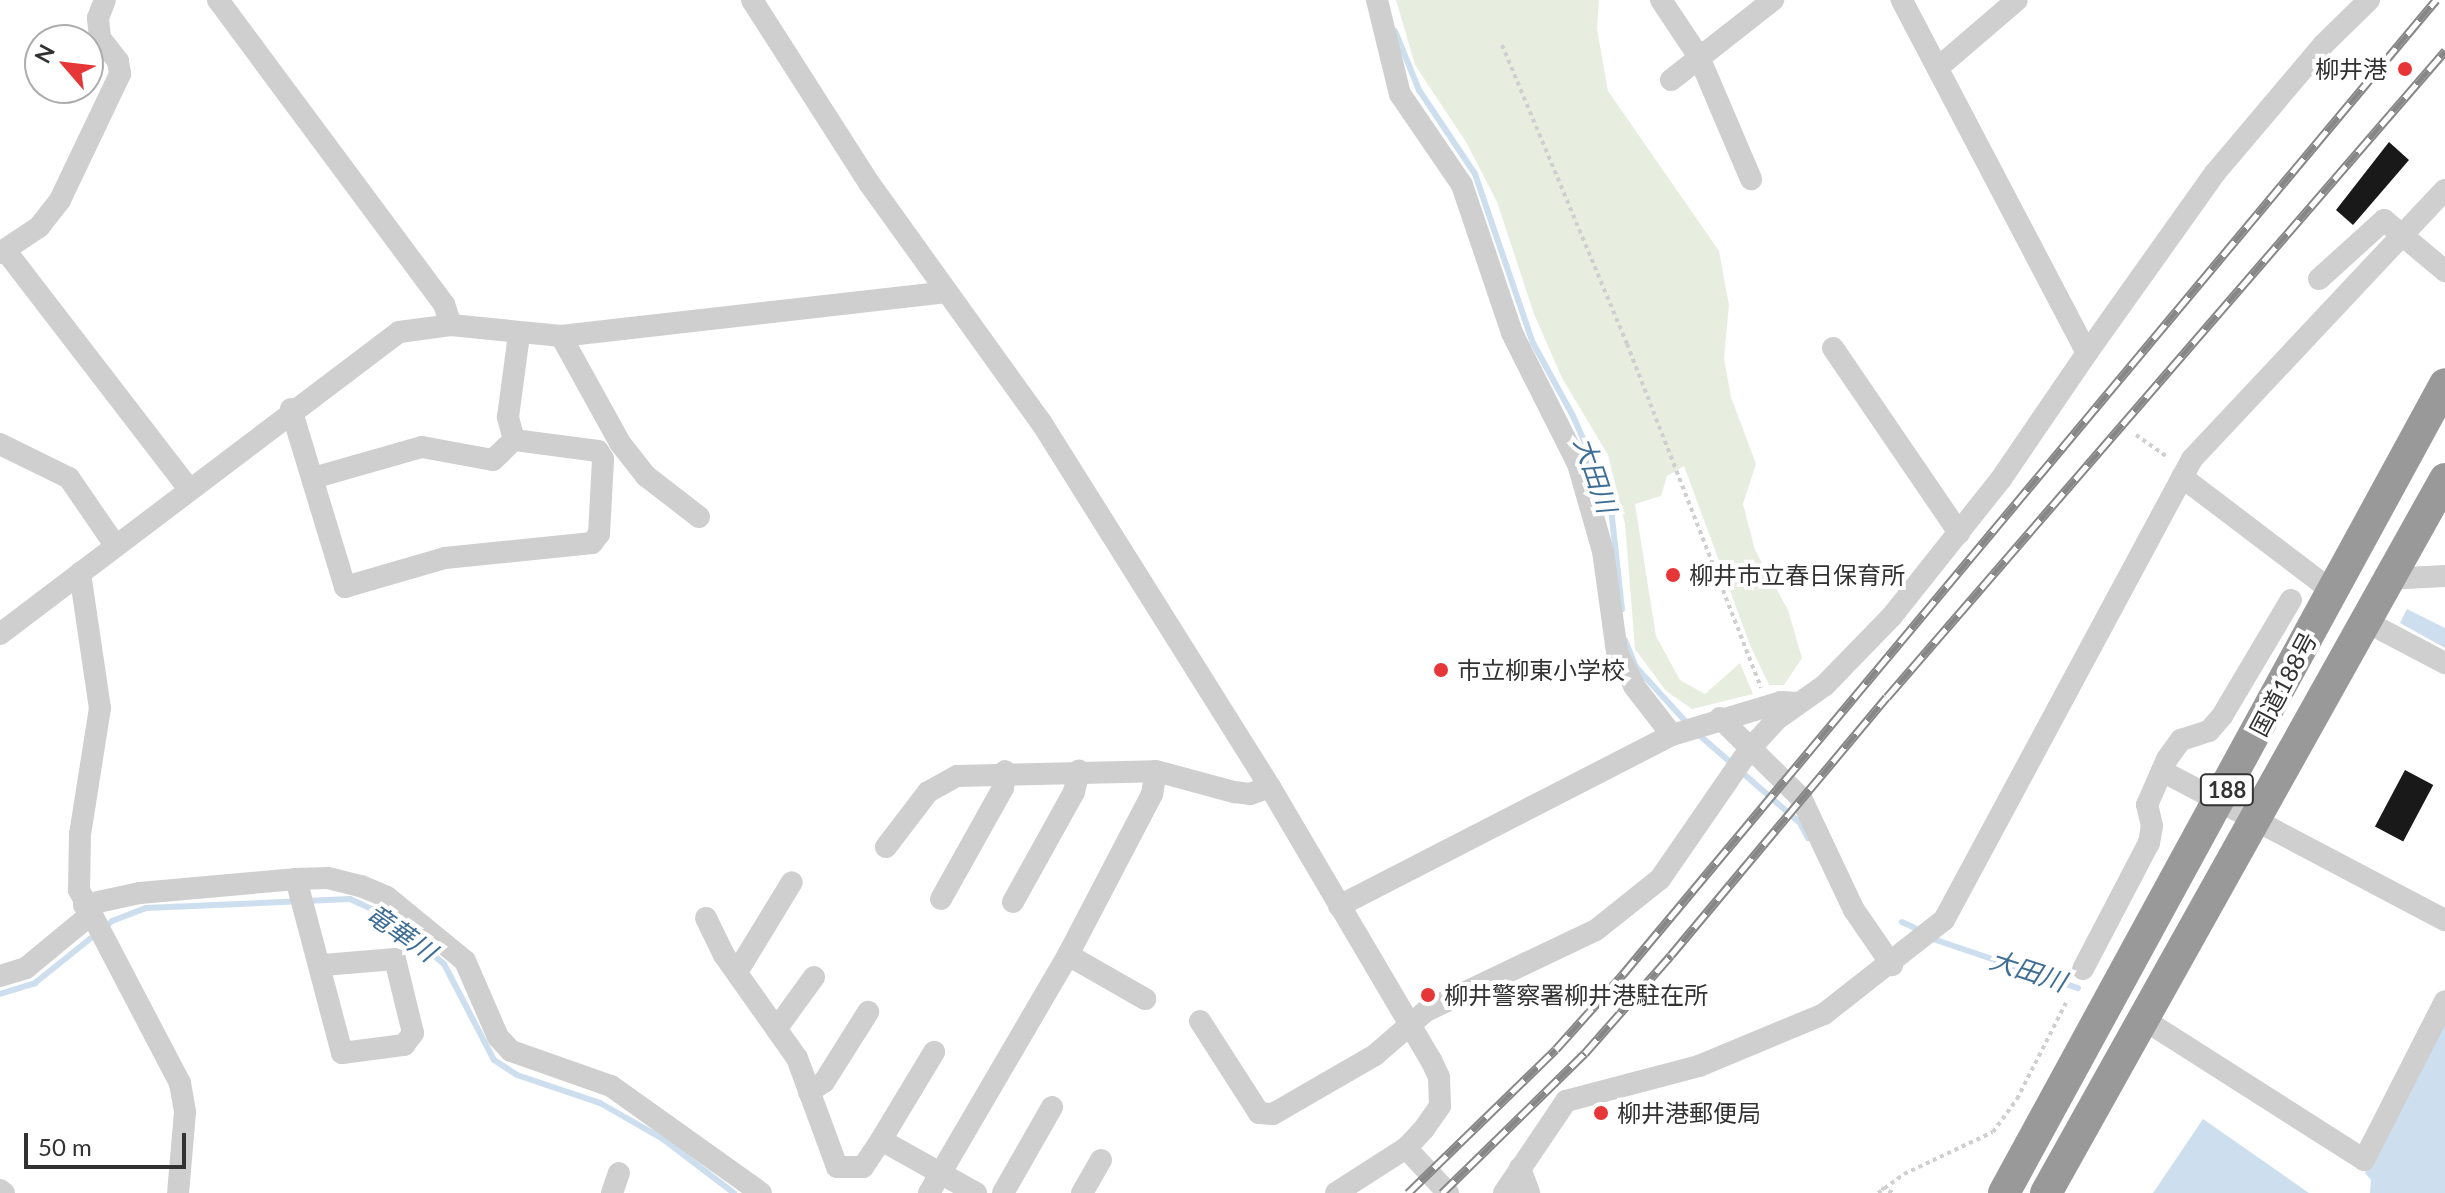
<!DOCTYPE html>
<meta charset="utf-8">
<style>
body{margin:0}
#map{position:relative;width:2445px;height:1193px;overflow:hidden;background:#fff;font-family:Lato,"Noto Sans JP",sans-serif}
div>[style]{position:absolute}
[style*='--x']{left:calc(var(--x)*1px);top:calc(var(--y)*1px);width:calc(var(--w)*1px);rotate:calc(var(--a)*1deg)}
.green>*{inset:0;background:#e7eee0}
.water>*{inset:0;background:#cddfee}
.stream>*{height:6px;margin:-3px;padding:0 3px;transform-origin:3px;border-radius:3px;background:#cddfee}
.building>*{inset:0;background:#191919;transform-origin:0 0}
.path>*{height:4px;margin-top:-2px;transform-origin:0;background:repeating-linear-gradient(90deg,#cfcfcf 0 4px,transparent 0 8px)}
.minor>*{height:22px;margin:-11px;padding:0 11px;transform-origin:11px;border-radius:11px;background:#cfcfcf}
.highway>*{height:32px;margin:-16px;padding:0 16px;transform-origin:16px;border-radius:16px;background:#999}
.rail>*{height:9px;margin-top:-4.5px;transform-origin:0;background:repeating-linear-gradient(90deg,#fff 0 18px,#878787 0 36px);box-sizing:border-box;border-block:2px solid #878787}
.dots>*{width:22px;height:22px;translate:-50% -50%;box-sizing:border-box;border:4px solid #fff;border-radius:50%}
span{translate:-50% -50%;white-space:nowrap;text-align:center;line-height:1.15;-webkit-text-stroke:8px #fff;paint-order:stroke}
.shield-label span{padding:2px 6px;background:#fff;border:2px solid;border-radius:6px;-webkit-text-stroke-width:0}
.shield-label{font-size:22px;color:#323232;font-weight:700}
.poi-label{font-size:24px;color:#323232}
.right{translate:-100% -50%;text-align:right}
.left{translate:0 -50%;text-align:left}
.street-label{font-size:24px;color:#323232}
.water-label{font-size:26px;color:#3e6e96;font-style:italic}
.north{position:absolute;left:24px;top:24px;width:80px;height:80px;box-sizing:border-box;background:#fff;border:2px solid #adadad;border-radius:50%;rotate:298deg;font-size:22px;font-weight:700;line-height:32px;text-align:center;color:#323232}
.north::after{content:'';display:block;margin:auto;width:28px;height:36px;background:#e73637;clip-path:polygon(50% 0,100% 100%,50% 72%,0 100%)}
.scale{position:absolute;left:24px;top:1133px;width:162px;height:36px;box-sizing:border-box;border:4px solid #323232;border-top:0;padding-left:10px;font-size:24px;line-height:28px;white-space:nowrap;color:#323232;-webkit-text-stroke:6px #fff;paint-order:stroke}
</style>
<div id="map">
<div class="green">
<div style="clip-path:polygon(1396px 0,1599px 0,1597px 29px,1608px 91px,1719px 251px,1729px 305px,1724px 358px,1731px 397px,1756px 464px,1743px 504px,1755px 550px,1788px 610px,1802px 658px,1784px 685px,1769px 685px,1750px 645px,1684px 466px,1667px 476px,1661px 496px,1635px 504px,1656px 636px,1680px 680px,1705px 694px,1740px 663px,1753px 694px,1692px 709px,1666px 691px,1635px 649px,1625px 524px,1608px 455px,1562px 378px,1534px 314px,1497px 202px,1466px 142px,1415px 65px)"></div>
</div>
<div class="water">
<div style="clip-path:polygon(2407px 609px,2445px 628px,2445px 648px,2400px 623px)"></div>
<div style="clip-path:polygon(2445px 1022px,2445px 1193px,2370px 1193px,2371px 1180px,2365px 1173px)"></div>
<div style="clip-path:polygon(2203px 1119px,2309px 1193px,2153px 1193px)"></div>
</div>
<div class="stream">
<div style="--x:1395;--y:31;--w:64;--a:67.9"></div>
<div style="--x:1419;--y:90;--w:101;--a:56.3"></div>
<div style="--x:1475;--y:174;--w:179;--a:71.1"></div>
<div style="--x:1533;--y:343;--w:83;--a:61.3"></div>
<div style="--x:1573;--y:416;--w:91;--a:66"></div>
<div style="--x:1610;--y:499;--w:111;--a:83.8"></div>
<div style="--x:1625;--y:640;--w:29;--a:68"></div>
<div style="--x:1636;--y:667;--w:76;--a:47.7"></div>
<div style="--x:1698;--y:734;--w:135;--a:41.1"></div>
<div style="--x:1800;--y:823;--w:17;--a:62"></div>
<div style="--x:1902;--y:922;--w:21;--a:25"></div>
<div style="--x:1933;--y:939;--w:153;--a:18.7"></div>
<div style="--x:0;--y:994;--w:37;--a:-17"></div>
<div style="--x:35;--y:983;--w:99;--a:-38.8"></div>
<div style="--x:112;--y:921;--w:36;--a:-21"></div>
<div style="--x:146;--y:908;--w:204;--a:-2.5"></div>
<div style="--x:350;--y:899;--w:38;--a:25"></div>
<div style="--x:384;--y:915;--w:77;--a:39.2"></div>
<div style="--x:444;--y:964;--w:108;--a:62.5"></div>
<div style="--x:494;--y:1060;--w:27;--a:33"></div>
<div style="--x:517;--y:1075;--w:88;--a:18.6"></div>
<div style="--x:600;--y:1103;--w:73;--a:29.7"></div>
<div style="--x:663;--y:1139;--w:89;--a:37.3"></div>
</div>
<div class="building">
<div style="clip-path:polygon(2389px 142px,2409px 160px,2353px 225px,2336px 210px)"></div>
<div style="left:2405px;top:770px;width:32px;height:64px;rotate:28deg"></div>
</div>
<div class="path">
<div style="--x:1502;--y:45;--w:324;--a:67.3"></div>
<div style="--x:1627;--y:344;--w:369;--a:68.7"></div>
<div style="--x:2136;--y:435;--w:39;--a:35"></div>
<div style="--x:1881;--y:1188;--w:14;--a:21"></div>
<div style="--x:1878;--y:1193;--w:32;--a:-36"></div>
<div style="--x:1904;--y:1174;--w:98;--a:-25.3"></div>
<div style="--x:1993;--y:1132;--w:41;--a:-54"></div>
<div style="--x:2017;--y:1099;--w:108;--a:-63"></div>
</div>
<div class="minor">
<div style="--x:218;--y:0;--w:379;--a:53.4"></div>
<div style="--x:444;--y:304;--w:22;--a:72"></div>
<div style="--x:752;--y:0;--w:217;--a:57.4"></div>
<div style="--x:869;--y:183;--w:294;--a:54.3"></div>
<div style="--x:1041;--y:422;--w:431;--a:57.9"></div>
<div style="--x:1270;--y:787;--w:317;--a:59.5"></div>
<div style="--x:1431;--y:1060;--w:19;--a:65"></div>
<div style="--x:1439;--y:1077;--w:29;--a:88"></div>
<div style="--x:1440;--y:1106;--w:28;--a:125"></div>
<div style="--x:1424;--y:1129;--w:26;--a:133"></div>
<div style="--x:1406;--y:1148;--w:83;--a:147.3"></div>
<div style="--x:1377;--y:0;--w:97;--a:76.3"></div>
<div style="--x:1400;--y:94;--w:110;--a:55.7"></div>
<div style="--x:1462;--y:185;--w:156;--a:71.3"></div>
<div style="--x:1512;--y:333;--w:147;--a:63.3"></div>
<div style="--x:1578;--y:464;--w:91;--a:74"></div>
<div style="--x:1603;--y:551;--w:102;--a:82.1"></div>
<div style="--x:1617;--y:652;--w:38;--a:63"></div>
<div style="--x:1634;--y:686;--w:62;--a:52.2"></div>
<div style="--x:1661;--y:0;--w:69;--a:56.3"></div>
<div style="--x:1699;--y:57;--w:133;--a:66.9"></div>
<div style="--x:1940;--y:66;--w:101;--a:-40.6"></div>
<div style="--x:1671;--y:80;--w:130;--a:-38.1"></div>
<div style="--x:5;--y:250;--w:300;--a:52.4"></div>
<div style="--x:0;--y:253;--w:47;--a:-33.7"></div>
<div style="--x:39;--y:227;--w:34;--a:-52"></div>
<div style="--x:60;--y:200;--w:140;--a:-64.5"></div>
<div style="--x:120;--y:74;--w:13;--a:-99"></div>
<div style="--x:118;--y:61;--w:29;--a:-128"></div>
<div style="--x:100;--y:38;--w:20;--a:-96"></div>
<div style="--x:98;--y:18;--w:19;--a:-69"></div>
<div style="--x:2319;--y:279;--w:88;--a:-42.2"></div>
<div style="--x:2384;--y:220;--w:80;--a:39.9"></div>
<div style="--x:561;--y:336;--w:122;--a:61.1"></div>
<div style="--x:620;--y:443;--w:42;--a:51.8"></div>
<div style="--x:646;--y:476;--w:67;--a:37.7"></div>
<div style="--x:1833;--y:348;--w:224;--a:55.7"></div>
<div style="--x:2087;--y:353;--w:221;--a:-54.6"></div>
<div style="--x:2215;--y:173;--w:169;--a:-49.8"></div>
<div style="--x:2324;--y:44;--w:63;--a:-44.4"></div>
<div style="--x:291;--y:409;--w:186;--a:73.1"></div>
<div style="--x:345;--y:587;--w:104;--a:-16.2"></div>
<div style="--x:445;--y:558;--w:148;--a:-5.8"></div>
<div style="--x:592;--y:543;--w:11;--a:-52"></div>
<div style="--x:599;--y:534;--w:75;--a:-86.9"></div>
<div style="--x:603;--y:459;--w:9;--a:-122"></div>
<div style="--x:598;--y:451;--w:85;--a:-172.5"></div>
<div style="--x:0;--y:444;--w:77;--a:26.2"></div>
<div style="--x:69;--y:478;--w:81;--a:55.5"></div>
<div style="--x:2182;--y:477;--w:188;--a:37.2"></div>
<div style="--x:313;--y:478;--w:113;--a:-15.9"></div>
<div style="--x:422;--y:447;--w:72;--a:10.4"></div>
<div style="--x:493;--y:460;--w:29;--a:-44"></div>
<div style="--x:514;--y:440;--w:24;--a:-105"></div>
<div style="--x:508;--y:417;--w:83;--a:-82.4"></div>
<div style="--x:80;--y:573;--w:136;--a:81.6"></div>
<div style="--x:100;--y:708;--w:128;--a:99"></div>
<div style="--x:80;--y:834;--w:56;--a:91"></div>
<div style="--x:79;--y:890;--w:218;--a:62.4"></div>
<div style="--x:180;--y:1083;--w:29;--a:80"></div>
<div style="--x:185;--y:1112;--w:81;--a:94.9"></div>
<div style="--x:2387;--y:579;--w:58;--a:-3"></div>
<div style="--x:2363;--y:620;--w:93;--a:27.7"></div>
<div style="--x:0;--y:634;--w:500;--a:-37.12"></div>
<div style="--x:399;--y:332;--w:52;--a:-7.7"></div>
<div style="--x:451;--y:325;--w:111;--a:5.7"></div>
<div style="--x:561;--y:336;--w:388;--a:-6.5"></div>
<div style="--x:1720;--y:718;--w:114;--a:44.6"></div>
<div style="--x:1801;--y:798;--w:124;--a:64.7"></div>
<div style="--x:1854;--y:910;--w:67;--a:55.4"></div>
<div style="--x:2162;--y:771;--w:320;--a:27.8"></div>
<div style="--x:886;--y:847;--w:69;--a:-52.6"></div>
<div style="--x:928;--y:792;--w:33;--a:-29"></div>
<div style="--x:957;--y:776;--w:199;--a:-1.4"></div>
<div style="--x:1156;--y:771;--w:81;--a:15.1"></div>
<div style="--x:1234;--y:792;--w:16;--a:7"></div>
<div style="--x:1250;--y:794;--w:21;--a:-19"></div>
<div style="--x:296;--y:879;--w:180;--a:75.2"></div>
<div style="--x:342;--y:1053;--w:63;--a:-7.4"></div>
<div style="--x:404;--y:1045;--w:15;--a:-53"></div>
<div style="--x:413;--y:1033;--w:76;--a:-103.7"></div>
<div style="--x:395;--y:959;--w:72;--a:175.2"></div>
<div style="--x:941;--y:899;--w:127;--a:-60.8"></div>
<div style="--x:1003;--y:788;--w:17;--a:-83"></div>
<div style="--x:1013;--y:902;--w:126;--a:-61"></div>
<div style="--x:1074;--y:792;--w:22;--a:-77"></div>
<div style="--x:84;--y:905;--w:57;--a:-12.1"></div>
<div style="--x:140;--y:893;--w:157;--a:-5.1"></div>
<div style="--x:296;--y:879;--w:32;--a:-2"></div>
<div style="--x:328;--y:878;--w:34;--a:14"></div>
<div style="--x:361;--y:886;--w:28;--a:23"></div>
<div style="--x:387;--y:897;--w:101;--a:39.4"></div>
<div style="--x:465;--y:961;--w:83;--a:66.5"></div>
<div style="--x:498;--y:1037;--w:19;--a:47"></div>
<div style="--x:511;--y:1051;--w:106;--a:19.3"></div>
<div style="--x:611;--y:1086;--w:184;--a:35.5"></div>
<div style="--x:1339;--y:906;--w:374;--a:-27.2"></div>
<div style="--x:1672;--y:735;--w:114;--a:-16.8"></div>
<div style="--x:1781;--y:702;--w:18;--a:3"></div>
<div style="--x:706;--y:918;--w:41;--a:64.1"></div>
<div style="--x:724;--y:955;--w:126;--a:54.7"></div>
<div style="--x:797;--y:1058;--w:116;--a:69.8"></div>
<div style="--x:837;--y:1167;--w:26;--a:0"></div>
<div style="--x:863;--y:1167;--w:32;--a:-56"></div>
<div style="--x:881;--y:1140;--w:109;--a:29.2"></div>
<div style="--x:1068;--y:955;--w:89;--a:29.7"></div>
<div style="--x:2083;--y:969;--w:142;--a:-62.4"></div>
<div style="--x:2149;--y:843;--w:17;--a:-80"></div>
<div style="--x:2152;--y:826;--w:22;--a:-103"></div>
<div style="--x:2147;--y:805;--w:50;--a:-66.5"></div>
<div style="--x:2167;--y:759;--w:24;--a:-54"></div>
<div style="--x:2181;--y:740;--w:29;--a:-18"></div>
<div style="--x:2209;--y:731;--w:20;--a:-49"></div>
<div style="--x:2222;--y:716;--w:135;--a:-59.3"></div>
<div style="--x:737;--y:972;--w:105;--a:-58.6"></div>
<div style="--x:0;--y:976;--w:27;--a:-17"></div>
<div style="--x:26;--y:968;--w:82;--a:-39.5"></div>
<div style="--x:2143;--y:1019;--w:262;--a:32.5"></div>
<div style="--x:2364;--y:1160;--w:178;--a:-63"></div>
<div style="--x:1200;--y:1021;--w:109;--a:57.3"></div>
<div style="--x:1259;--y:1113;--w:14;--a:4"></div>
<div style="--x:1273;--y:1114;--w:118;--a:-30"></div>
<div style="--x:1375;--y:1055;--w:67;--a:-40.8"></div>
<div style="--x:1426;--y:1011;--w:188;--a:-25.5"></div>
<div style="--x:1596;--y:930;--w:82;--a:-38.6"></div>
<div style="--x:1660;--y:879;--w:157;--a:-55.4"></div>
<div style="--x:1749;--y:750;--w:42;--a:-47.9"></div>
<div style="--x:1777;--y:719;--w:59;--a:-35.3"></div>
<div style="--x:1825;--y:685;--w:96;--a:-45.8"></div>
<div style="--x:1892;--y:616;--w:175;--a:-51.5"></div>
<div style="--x:2001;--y:479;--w:153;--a:-55.7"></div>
<div style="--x:2087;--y:353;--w:399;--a:-117.7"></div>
<div style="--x:777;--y:1028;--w:63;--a:-54"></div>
<div style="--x:809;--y:1092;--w:18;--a:-34"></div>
<div style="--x:824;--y:1082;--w:83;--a:-57.8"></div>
<div style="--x:881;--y:1140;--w:103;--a:-58.9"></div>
<div style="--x:1406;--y:1148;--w:62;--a:47"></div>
<div style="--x:1520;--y:1168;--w:27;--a:70"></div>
<div style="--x:0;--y:1190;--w:5;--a:37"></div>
<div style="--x:612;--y:1193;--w:21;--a:-71"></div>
<div style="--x:929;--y:1193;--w:276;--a:-59.7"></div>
<div style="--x:1068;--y:955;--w:182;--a:-62.4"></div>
<div style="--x:1152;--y:794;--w:23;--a:-80"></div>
<div style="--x:1003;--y:1193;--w:99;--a:-60.3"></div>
<div style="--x:1082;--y:1193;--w:38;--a:-60"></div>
<div style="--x:1504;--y:1193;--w:111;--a:-56"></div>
<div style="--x:1566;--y:1101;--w:138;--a:-14.7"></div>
<div style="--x:1699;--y:1066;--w:135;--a:-22.6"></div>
<div style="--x:1824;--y:1014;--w:152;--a:-38.1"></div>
<div style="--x:1944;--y:920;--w:523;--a:-61.72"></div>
<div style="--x:2192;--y:459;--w:369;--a:-46.8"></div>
</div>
<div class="highway">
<div style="--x:2004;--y:1193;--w:921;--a:-61.4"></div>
<div style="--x:2046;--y:1193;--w:818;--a:-60.8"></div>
</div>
<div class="rail">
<div style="--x:1408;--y:1193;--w:206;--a:-44.2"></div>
<div style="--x:1556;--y:1049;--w:101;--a:-48.2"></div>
<div style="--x:1623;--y:974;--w:1269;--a:-50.15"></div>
<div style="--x:1442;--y:1193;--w:200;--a:-44.4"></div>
<div style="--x:1585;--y:1053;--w:130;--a:-48.7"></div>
<div style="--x:1671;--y:955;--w:336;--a:-50.1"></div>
<div style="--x:1887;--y:697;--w:854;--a:-49.18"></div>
</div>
<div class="dots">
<div style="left:2405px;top:69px;background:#e73637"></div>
<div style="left:1673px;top:575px;background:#e73637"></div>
<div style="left:1441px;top:670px;background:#e73637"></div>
<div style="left:1428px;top:995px;background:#e73637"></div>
<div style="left:1601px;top:1113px;background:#e73637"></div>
</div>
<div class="shield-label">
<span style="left:2227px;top:790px">188</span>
</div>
<div class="poi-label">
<span class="right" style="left:2387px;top:69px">柳井港</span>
<span class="left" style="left:1689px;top:575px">柳井市立春日保育所</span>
<span class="left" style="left:1457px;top:670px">市立柳東小学校</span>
<span class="left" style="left:1444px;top:995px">柳井警察署柳井港駐在所</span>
<span class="left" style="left:1617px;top:1113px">柳井港郵便局</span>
</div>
<div class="street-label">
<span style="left:2283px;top:684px;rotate:-62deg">国道188号</span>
</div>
<div class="water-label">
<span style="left:1595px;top:475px;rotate:71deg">大田川</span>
<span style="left:401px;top:933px;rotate:35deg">竜華川</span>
<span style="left:2028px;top:971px;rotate:18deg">大田川</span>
</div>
<div class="north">N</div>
<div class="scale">50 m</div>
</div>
